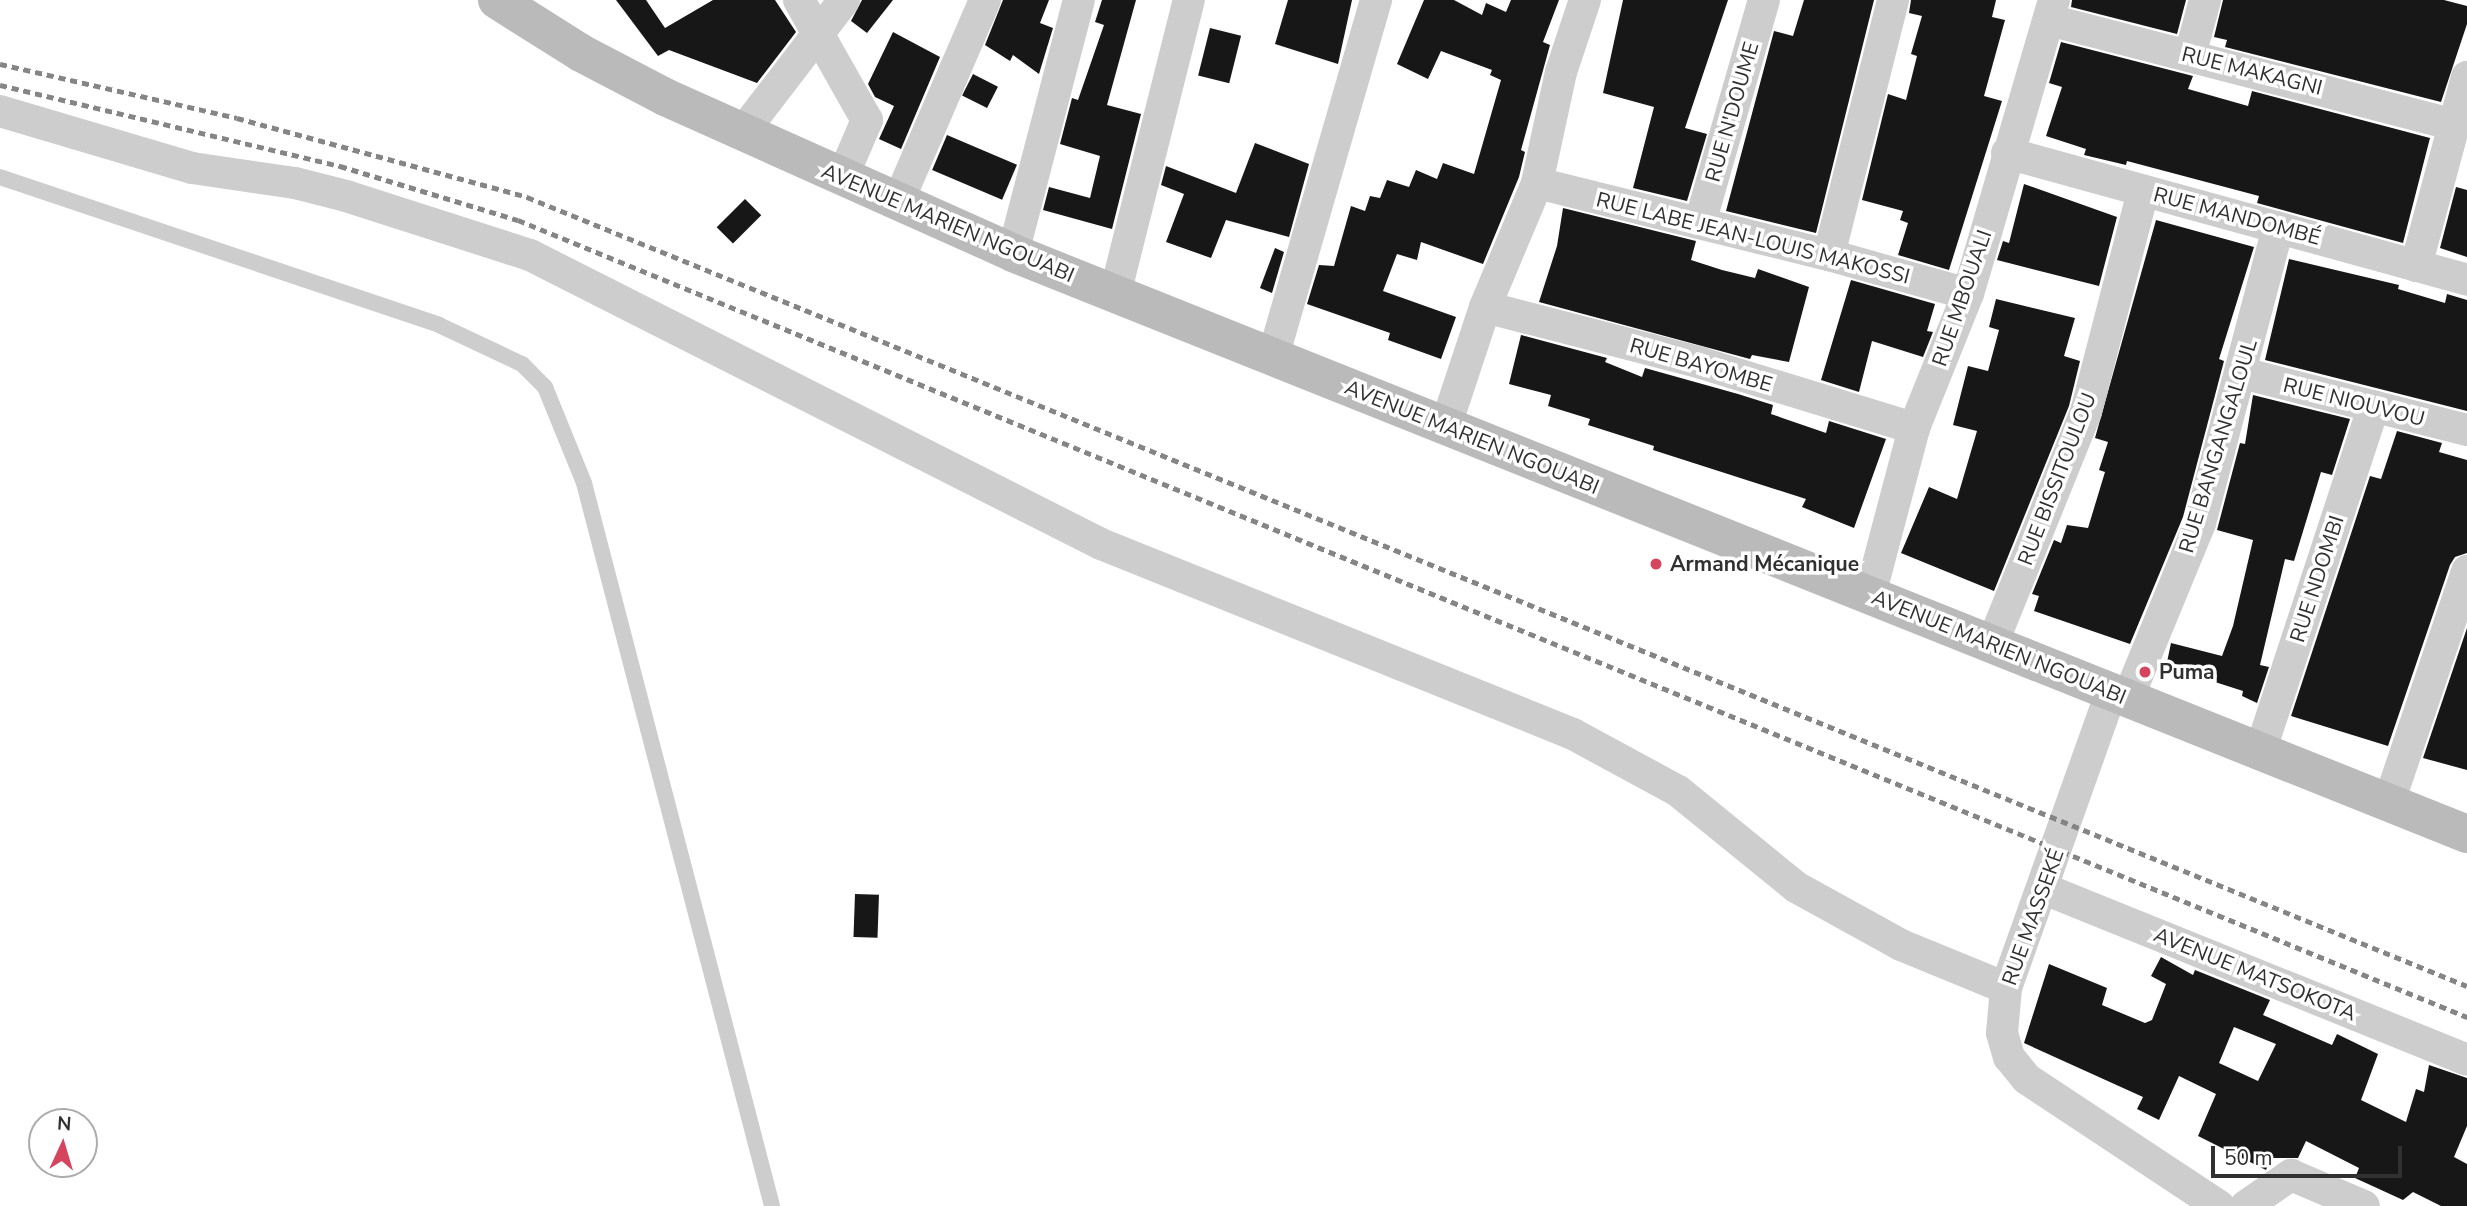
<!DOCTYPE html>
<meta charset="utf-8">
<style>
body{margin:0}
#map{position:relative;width:2467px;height:1206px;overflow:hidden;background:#fff;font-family:"Nunito Sans",sans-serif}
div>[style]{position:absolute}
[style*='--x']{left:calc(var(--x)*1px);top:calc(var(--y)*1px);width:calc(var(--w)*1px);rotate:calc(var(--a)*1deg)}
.building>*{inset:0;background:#171717;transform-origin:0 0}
.lane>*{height:16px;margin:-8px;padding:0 8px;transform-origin:8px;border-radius:8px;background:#cdcdcd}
.street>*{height:32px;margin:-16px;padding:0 16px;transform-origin:16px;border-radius:16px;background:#cdcdcd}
.secondary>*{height:38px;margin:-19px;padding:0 19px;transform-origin:19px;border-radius:19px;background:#bababa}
.rail>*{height:5px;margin-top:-2.5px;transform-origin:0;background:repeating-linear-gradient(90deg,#858585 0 7px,transparent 0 12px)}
.dots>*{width:19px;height:19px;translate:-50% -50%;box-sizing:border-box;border:4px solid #fff;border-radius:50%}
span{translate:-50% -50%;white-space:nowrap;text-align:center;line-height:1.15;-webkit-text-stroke:7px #fff;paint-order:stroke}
.street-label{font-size:21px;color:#303030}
.poi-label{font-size:21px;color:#303030;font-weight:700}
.left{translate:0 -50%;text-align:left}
.north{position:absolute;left:28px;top:1108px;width:70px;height:70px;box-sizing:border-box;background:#fff;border:2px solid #acacac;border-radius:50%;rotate:4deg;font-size:19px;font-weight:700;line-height:28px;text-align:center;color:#303030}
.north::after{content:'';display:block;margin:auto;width:24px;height:32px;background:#d5455e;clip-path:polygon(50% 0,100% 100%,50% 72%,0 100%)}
.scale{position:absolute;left:2211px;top:1146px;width:191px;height:32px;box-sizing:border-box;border:4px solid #303030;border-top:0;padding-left:9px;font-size:21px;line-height:24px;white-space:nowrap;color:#303030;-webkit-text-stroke:5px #fff;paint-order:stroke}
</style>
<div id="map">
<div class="building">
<div style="clip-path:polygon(616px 0,646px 0,665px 28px,713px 0,775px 0,796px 32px,757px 83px,669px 50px,658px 56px)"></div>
<div style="clip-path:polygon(862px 0,893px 0,867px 33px,851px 21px)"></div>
<div style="clip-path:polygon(1003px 0,1049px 0,1040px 23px,1053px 28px,1039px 74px,1013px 55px,1010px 61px,985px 45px)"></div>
<div style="clip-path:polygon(1102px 0,1136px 0,1107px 105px,1141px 114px,1112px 229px,1043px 210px,1049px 187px,1090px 198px,1100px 156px,1060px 144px,1072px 98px,1078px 100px,1104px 25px,1095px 22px)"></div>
<div style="clip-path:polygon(1288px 0,1352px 0,1338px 64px,1275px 44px)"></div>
<div style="clip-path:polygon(1424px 0,1454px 0,1482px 15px,1486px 3px,1506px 12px,1511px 0,1559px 0,1543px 42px,1550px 45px,1521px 150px,1525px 152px,1519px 177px,1483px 264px,1421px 242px,1417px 260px,1397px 254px,1383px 291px,1456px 317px,1441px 359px,1388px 340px,1390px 333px,1307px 304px,1319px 265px,1334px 266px,1351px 206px,1365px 211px,1370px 196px,1380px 198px,1387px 180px,1409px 187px,1416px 170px,1437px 179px,1443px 163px,1474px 174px,1501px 80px,1490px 75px,1492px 70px,1441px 51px,1428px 79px,1397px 64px)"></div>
<div style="clip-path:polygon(1623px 0,1728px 0,1685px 128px,1707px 134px,1687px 201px,1633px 188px,1654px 107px,1603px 93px)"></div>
<div style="clip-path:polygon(1804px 0,1874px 0,1816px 233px,1726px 211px,1774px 31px,1793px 36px)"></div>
<div style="clip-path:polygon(1911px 0,1996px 0,1992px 17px,2005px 20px,1984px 96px,2002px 101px,1949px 270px,1898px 255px,1908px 223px,1900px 220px,1903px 211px,1862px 200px,1888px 94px,1906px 100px,1917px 56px,1911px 54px,1922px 16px,1909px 13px)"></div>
<div style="clip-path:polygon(2072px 0,2186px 0,2177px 34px,2071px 7px)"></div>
<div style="clip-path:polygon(2223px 0,2444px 0,2467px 6px,2467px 24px,2441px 102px,2225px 47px,2227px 40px,2214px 37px)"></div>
<div style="left:1210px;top:28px;width:32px;height:49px;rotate:14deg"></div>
<div style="clip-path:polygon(893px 32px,940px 57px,901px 149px,879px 139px,894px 106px,875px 97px,868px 84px)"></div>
<div style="clip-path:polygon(2061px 42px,2193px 76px,2188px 89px,2248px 106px,2252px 91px,2430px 138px,2403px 243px,2257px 203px,2259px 196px,2127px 161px,2126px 165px,2084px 155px,2086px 149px,2046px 136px,2062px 87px,2049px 83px)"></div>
<div style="left:973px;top:74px;width:28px;height:24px;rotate:27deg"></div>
<div style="left:947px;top:135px;width:76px;height:38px;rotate:23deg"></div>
<div style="clip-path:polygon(1255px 143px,1309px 164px,1289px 237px,1226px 220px,1211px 258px,1166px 242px,1184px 194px,1161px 185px,1166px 166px,1236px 193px)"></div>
<div style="clip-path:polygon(2024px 184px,2117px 217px,2099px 286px,1997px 260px,2003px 241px,2009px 243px)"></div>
<div style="clip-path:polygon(2456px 187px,2467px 190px,2467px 257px,2440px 248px)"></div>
<div style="left:745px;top:199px;width:23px;height:40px;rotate:45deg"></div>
<div style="clip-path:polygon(1563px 208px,1696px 241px,1691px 260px,1722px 270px,1755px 278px,1758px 269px,1809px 287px,1789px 362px,1752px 355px,1750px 359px,1539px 302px,1557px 246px)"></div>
<div style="clip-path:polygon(2156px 220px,2254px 247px,2219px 359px,2224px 361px,2183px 517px,2130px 644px,2034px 611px,2039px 596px,2032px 594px,2054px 540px,2061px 543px,2067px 525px,2088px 528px,2105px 472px,2099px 470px,2108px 442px,2095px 438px)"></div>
<div style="clip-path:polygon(1275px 248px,1284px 252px,1272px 293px,1260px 288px)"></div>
<div style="clip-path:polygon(2289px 259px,2399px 285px,2398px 289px,2445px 303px,2447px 294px,2467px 300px,2467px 411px,2265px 360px)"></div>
<div style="clip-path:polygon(1851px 280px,1935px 304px,1927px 331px,1933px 332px,1923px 357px,1872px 341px,1859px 392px,1821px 380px)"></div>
<div style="clip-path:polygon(1996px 299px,2075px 318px,2064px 356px,2080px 361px,2069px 406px,1994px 591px,1901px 553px,1929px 487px,1957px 499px,1977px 431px,1953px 425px,1968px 366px,1988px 371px,1999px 330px,1989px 327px)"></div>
<div style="clip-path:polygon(1521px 335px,1607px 358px,1605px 362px,1642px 377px,1645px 368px,1738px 394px,1773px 405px,1771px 414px,1826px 433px,1829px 421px,1886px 439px,1854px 528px,1802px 507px,1806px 499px,1653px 450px,1654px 446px,1588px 425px,1590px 419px,1548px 406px,1551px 395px,1509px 384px)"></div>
<div style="clip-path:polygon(2253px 395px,2350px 419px,2332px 475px,2321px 472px,2294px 561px,2285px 559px,2260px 665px,2269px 667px,2257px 703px,2242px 696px,2243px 691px,2215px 682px,2217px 675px,2167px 662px,2171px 643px,2222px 656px,2233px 626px,2253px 540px,2217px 530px,2240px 443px,2245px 444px)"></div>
<div style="clip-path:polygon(2397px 431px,2442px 443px,2439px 452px,2467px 460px,2467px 553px,2455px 557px,2450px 565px,2388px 746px,2291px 716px,2370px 476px,2381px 479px)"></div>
<div style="clip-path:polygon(2467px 628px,2467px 770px,2423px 758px)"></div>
<div style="left:855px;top:894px;width:24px;height:43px;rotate:2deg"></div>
<div style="clip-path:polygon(evenodd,2161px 957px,2193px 975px,2195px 970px,2270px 1000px,2263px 1015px,2332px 1045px,2337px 1034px,2378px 1054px,2361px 1100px,2406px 1122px,2416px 1089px,2424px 1092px,2429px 1065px,2467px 1078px,2467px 1126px,2454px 1157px,2467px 1164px,2467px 1206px,2441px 1206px,2413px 1192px,2403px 1200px,2355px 1178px,2359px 1168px,2306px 1141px,2298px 1158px,2271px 1158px,2266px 1170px,2198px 1136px,2216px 1094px,2179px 1076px,2159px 1120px,2137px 1109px,2143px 1097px,2024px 1043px,2049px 964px,2107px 988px,2102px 1005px,2145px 1023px,2152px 1020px,2166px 984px,2151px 976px,2161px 957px,2234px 1027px,2276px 1044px,2258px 1081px,2219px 1063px,2234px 1027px)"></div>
</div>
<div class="lane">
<div style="--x:0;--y:177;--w:463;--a:18.6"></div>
<div style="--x:439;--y:325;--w:92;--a:25.2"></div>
<div style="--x:522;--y:364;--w:33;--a:45"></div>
<div style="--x:545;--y:387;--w:104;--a:67.9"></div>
<div style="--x:584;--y:483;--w:747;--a:75.42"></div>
</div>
<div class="street">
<div style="--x:799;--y:0;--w:138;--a:60.5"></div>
<div style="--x:867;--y:120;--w:63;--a:113.3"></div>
<div style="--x:2049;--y:20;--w:419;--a:14.5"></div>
<div style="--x:2190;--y:55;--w:57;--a:-74.7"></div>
<div style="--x:0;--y:111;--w:200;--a:16.5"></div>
<div style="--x:192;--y:168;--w:104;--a:8.3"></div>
<div style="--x:295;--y:183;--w:53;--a:14.3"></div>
<div style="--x:346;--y:196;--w:193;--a:17.8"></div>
<div style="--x:530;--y:255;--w:640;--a:26.85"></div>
<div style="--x:1101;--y:544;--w:509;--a:21.93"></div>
<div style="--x:1573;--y:734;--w:119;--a:28.5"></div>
<div style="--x:1678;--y:791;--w:152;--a:39.1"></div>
<div style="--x:1796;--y:887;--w:120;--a:28.9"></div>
<div style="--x:1901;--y:945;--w:113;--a:22.3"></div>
<div style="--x:742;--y:133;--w:168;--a:-52.5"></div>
<div style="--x:2007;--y:153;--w:477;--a:15.4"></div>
<div style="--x:1537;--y:183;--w:301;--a:13.9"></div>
<div style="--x:1829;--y:255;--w:144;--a:15.7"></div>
<div style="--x:898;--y:202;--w:220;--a:-66.7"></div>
<div style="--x:1700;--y:223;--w:232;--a:-74"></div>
<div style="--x:1013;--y:253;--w:261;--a:-75.4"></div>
<div style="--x:1829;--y:255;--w:263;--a:-75.9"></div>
<div style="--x:2416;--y:266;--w:196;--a:-74.9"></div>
<div style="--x:1115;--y:294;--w:303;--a:-75.9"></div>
<div style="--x:1485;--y:307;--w:223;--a:14.5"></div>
<div style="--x:1701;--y:363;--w:223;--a:17"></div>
<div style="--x:1273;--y:357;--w:372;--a:-73.9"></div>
<div style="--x:2242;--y:373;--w:232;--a:14.2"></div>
<div style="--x:1445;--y:428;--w:127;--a:-71.7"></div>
<div style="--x:1485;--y:307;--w:134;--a:-67.2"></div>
<div style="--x:1537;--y:183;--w:114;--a:-77.8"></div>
<div style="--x:1561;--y:72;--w:76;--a:-71.6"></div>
<div style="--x:1870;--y:595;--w:173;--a:-75.2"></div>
<div style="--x:1914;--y:428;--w:144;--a:-68.1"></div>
<div style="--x:1968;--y:294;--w:306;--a:-73.7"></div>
<div style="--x:1993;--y:642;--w:248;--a:-68"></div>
<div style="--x:2086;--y:412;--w:228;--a:-75.5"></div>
<div style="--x:2111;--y:693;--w:313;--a:109.6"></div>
<div style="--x:2006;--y:988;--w:45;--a:95.1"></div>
<div style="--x:2002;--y:1033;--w:25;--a:74"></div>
<div style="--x:2009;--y:1057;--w:28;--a:51"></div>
<div style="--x:2027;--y:1079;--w:230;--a:33.5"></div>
<div style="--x:2128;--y:698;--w:189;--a:-67.6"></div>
<div style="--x:2200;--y:523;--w:305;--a:-75.2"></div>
<div style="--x:2260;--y:752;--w:364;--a:-71.8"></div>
<div style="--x:2389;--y:802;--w:244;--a:-71.3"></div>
<div style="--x:2042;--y:888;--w:458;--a:22"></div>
<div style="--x:2246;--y:1206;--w:55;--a:-34.6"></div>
<div style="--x:2291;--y:1175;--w:79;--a:23"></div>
</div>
<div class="secondary">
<div style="--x:497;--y:0;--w:99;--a:32.2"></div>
<div style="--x:581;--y:53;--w:95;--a:27.6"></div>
<div style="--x:665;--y:97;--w:381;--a:24.1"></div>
<div style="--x:1013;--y:253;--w:1566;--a:21.78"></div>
</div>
<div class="rail">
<div style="--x:0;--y:64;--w:243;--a:12.8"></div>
<div style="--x:237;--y:118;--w:301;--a:15.2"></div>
<div style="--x:527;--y:197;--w:2094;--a:22.13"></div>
<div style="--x:0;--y:85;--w:350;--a:13.4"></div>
<div style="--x:340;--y:166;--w:186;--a:16.9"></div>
<div style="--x:518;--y:220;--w:2106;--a:22.24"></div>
</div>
<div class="dots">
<div style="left:1656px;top:564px;background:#d5455e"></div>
<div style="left:2145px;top:672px;background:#d5455e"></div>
</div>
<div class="street-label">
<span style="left:2252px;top:71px;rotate:14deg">RUE MAKAGNI</span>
<span style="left:1732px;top:112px;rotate:-74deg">RUE N'DOUME</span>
<span style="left:2237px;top:216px;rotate:15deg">RUE MANDOMBÉ</span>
<span style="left:948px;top:223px;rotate:23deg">AVENUE MARIEN NGOUABI</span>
<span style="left:1753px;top:238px;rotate:14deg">RUE LABE JEAN-LOUIS MAKOSSI</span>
<span style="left:1962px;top:298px;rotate:-71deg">RUE MBOUALI</span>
<span style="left:1701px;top:365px;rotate:16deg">RUE BAYOMBE</span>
<span style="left:2354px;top:402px;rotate:14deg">RUE NIOUVOU</span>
<span style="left:1472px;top:437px;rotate:22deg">AVENUE MARIEN NGOUABI</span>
<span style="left:2218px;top:446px;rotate:-73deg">RUE BANGANGALOUL</span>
<span style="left:2057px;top:479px;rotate:-69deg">RUE BISSITOULOU</span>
<span style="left:2317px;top:579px;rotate:-72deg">RUE NDOMBI</span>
<span style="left:1999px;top:647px;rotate:22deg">AVENUE MARIEN NGOUABI</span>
<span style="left:2033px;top:917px;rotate:-70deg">RUE MASSEKÉ</span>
<span style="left:2255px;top:974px;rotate:22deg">AVENUE MATSOKOTA</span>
</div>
<div class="poi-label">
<span class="left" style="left:1670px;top:564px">Armand Mécanique</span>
<span class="left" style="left:2159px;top:672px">Puma</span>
</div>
<div class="north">N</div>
<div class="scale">50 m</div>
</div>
